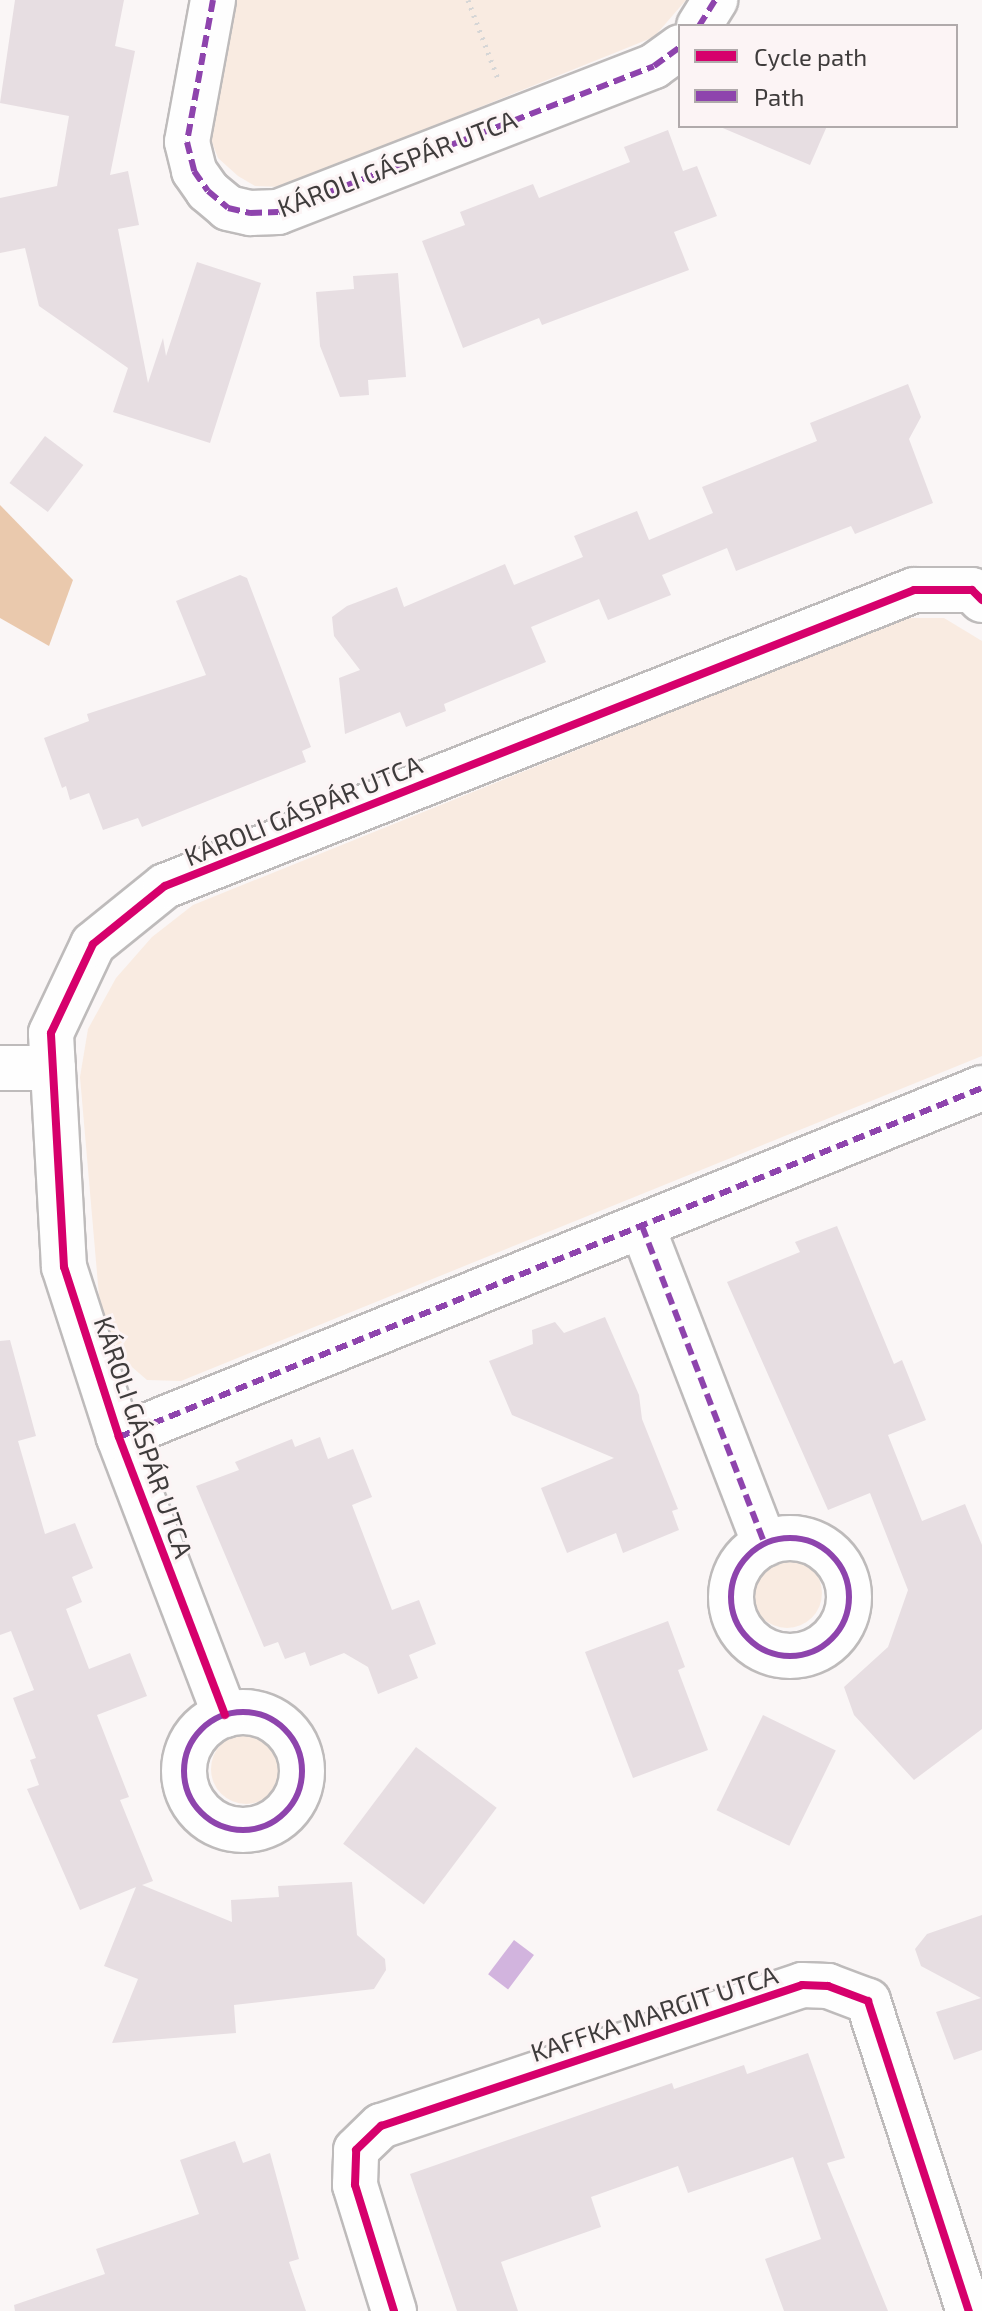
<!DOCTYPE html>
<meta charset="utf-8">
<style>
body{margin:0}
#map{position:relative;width:982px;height:2311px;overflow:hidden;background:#faf6f6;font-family:"Exo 2",sans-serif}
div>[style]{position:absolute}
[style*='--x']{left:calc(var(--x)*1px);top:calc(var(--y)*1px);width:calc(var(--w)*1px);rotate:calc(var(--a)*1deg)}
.green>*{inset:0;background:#f9ebe1}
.round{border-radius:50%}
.forest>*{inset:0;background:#eac9ad}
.water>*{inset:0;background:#d2b4de;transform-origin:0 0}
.building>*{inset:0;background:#e7dee2;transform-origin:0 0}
.path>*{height:5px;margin-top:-2.5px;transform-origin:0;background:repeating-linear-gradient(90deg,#d6d6d6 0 2px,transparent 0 8px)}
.roads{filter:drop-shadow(2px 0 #bebbbb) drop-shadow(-2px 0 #bebbbb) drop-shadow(0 2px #bebbbb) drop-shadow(0 -2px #bebbbb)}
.minor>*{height:44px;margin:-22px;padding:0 22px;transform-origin:22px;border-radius:22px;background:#fefefe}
.minor>.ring{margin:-22px;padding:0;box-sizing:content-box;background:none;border:44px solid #fefefe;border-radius:50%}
.quiet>*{height:6px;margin-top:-3px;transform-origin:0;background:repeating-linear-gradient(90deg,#8e44ad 0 12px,transparent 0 18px)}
.quiet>.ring{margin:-3px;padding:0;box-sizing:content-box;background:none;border:6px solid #8e44ad;border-radius:50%}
.cycleway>*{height:8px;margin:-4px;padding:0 4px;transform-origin:4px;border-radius:4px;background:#d6006c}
span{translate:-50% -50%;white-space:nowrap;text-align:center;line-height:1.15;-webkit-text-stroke:6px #fcf4f5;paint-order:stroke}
.street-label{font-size:26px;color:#3f3c3c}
.legend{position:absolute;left:678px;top:24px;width:280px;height:104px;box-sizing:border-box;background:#fcf4f5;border:2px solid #b0aaab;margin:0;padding:10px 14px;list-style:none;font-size:24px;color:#3f3c3c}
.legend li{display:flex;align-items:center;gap:16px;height:40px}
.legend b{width:40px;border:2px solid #b0aaab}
</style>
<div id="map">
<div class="green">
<div style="clip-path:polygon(236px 0,686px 0,654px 37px,282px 187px,255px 186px,238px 176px,218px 158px,210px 137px)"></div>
<div style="clip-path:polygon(904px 618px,944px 618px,982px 641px,982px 1056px,181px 1381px,147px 1380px,125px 1361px,109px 1332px,99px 1296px,80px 1077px,88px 1029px,116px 978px,152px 937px,193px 905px)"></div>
<div class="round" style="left:752px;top:1558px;width:70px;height:70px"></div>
<div class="round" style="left:211px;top:1734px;width:70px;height:70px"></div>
</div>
<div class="forest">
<div style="clip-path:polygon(0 505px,73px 580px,49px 646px,0 618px)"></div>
</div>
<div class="water">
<div style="left:514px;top:1940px;width:25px;height:43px;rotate:37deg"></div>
</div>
<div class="building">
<div style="clip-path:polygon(15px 0,124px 0,115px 46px,135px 51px,110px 175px,128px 171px,139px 225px,118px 229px,148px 383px,163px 338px,166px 356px,197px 262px,261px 283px,210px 443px,113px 412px,128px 368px,39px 306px,25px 248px,0 253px,0 198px,57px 186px,69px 116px,0 103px)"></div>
<div style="clip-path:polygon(718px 126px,827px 126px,810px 165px)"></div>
<div style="clip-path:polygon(668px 130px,683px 171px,697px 166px,717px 216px,674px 232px,689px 270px,542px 325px,539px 318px,463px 348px,422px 241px,465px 225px,460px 212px,494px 199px,533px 184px,539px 198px,630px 162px,624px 147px)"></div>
<div style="clip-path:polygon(398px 273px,406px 377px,368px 380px,369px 395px,340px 397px,320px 346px,316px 292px,354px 289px,353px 276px)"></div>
<div style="clip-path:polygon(908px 384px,921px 417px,909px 439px,933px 503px,855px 534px,851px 526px,736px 571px,727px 548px,662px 575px,671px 595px,608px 620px,599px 599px,531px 627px,546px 662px,444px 704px,446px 711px,406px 727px,400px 712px,345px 734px,339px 678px,360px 670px,334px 636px,332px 617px,347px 606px,397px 587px,404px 607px,505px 564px,514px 585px,583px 557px,574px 536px,637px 511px,649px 540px,713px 513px,702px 487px,817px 441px,810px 423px)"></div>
<div style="left:45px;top:436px;width:48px;height:59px;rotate:37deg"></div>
<div style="clip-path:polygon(240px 575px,247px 578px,311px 747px,302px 751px,306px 762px,142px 827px,138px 818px,103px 830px,89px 793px,70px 800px,66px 786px,62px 788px,44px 738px,89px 721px,87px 714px,206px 675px,176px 601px)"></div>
<div style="clip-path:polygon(837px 1226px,894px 1364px,902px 1360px,926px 1420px,888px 1435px,922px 1521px,965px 1504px,982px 1545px,982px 1729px,914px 1780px,854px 1715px,844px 1687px,888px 1647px,908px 1590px,870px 1493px,828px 1510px,727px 1282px,800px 1252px,795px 1242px)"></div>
<div style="clip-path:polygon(605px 1317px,639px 1395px,642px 1419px,678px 1509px,672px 1511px,679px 1530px,623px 1553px,616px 1533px,567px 1553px,541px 1488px,614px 1458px,512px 1415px,489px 1361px,533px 1344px,532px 1330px,555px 1322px,564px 1333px)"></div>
<div style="clip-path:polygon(10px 1340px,36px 1436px,18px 1441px,45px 1534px,75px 1523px,93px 1568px,72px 1577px,82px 1602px,66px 1609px,89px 1669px,130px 1653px,147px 1696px,97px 1715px,129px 1797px,120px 1800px,153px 1881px,142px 1885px,232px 1922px,231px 1900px,279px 1897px,278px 1886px,352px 1882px,357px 1935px,385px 1959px,386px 1970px,374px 1989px,234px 2005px,236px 2033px,112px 2043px,138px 1979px,104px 1966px,136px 1887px,80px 1910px,27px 1789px,39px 1785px,30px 1760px,36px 1758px,13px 1698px,34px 1690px,11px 1631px,0 1635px,0 1341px)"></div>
<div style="clip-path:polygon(320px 1437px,328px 1459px,353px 1449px,372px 1497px,352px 1505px,392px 1610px,419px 1600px,436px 1644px,409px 1655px,418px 1678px,378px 1694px,368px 1667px,344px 1653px,310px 1666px,305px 1652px,285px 1659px,278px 1642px,264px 1647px,196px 1486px,239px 1470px,235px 1462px,292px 1439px,295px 1447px)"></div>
<div style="clip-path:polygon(668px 1621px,685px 1667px,678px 1670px,708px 1750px,633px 1778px,585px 1652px)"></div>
<div style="left:763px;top:1715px;width:81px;height:106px;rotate:26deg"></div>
<div style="left:416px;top:1747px;width:101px;height:121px;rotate:37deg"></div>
<div style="clip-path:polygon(982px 1915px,982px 2050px,954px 2060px,936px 2012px,981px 1998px,921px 1966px,915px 1949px,927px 1934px)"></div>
<div style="clip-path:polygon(808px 2053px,845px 2158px,827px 2163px,888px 2311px,784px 2311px,765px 2259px,821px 2239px,793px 2157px,688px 2193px,678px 2166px,591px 2197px,601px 2227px,501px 2262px,518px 2311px,457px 2311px,410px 2174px,672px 2083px,674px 2089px,744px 2065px,747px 2074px)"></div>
<div style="clip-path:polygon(235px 2141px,243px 2163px,270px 2153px,299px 2259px,289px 2262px,306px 2311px,15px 2311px,14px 2305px,105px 2274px,96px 2249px,199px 2214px,180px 2160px)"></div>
</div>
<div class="path">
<div style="--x:468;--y:0;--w:87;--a:69.1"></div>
</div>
<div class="roads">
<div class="minor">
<div style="--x:213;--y:0;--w:144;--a:100.4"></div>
<div style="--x:187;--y:142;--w:30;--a:76"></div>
<div style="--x:194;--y:171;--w:24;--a:55"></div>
<div style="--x:208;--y:191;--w:26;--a:40"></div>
<div style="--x:228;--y:208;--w:23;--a:13"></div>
<div style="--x:250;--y:213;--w:28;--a:-2"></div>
<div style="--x:278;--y:212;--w:403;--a:-21.2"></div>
<div style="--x:654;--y:66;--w:32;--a:-36"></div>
<div style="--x:699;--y:26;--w:31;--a:-58"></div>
<div style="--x:0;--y:1068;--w:53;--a:0"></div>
<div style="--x:642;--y:1226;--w:341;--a:68.9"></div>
<div style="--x:119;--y:1437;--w:931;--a:-22.02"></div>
<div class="ring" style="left:731px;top:1538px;width:74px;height:74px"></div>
<div class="ring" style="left:184px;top:1712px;width:74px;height:74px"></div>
<div style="--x:225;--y:1715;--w:298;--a:-110.9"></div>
<div style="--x:119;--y:1437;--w:179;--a:-107.9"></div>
<div style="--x:64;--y:1267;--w:234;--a:-93.2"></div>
<div style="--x:51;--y:1033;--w:98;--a:-64.7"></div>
<div style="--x:93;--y:944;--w:92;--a:-38.9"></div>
<div style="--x:165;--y:886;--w:805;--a:-21.56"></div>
<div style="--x:914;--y:590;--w:58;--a:0"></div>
<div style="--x:972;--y:590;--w:14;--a:45"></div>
<div style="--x:394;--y:2311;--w:132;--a:-107.2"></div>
<div style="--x:355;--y:2185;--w:35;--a:-88"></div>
<div style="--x:356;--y:2150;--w:35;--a:-44"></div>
<div style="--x:381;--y:2126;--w:444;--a:-18.5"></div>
<div style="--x:802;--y:1985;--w:26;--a:2"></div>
<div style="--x:828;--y:1986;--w:43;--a:20.6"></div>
<div style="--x:868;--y:2001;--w:326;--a:72"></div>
</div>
</div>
<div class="quiet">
<div style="--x:213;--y:0;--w:144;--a:100.4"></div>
<div style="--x:187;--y:142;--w:30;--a:76"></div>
<div style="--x:194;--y:171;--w:24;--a:55"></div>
<div style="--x:208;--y:191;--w:26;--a:40"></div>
<div style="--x:228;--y:208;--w:23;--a:13"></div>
<div style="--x:250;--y:213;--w:28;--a:-2"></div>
<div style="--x:278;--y:212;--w:403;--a:-21.2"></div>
<div style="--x:654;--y:66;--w:32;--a:-36"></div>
<div style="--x:699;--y:26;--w:31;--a:-58"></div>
<div style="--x:642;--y:1226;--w:341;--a:68.9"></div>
<div style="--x:119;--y:1437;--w:931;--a:-22.02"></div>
<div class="ring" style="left:731px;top:1538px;width:112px;height:112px"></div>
<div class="ring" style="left:184px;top:1712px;width:112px;height:112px"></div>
</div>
<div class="cycleway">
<div style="--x:225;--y:1715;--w:298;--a:-110.9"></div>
<div style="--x:119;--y:1437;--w:179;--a:-107.9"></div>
<div style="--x:64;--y:1267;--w:234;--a:-93.2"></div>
<div style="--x:51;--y:1033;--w:98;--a:-64.7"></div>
<div style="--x:93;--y:944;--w:92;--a:-38.9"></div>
<div style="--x:165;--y:886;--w:805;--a:-21.56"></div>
<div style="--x:914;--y:590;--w:58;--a:0"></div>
<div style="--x:972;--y:590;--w:14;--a:45"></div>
<div style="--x:394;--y:2311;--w:132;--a:-107.2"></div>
<div style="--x:355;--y:2185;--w:35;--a:-88"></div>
<div style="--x:356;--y:2150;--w:35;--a:-44"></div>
<div style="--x:381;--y:2126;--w:444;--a:-18.5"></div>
<div style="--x:802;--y:1985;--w:26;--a:2"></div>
<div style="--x:828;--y:1986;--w:43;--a:20.6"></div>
<div style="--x:868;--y:2001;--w:326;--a:72"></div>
</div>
<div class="street-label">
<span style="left:397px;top:163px;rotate:-21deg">KÁROLI GÁSPÁR UTCA</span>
<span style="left:303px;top:810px;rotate:-22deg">KÁROLI GÁSPÁR UTCA</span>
<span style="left:144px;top:1437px;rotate:71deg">KÁROLI GÁSPÁR UTCA</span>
<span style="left:654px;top:2013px;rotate:-18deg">KAFFKA MARGIT UTCA</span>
</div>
<ul class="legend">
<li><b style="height:10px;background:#d6006c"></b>Cycle path</li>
<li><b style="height:10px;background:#8e44ad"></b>Path</li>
</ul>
</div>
